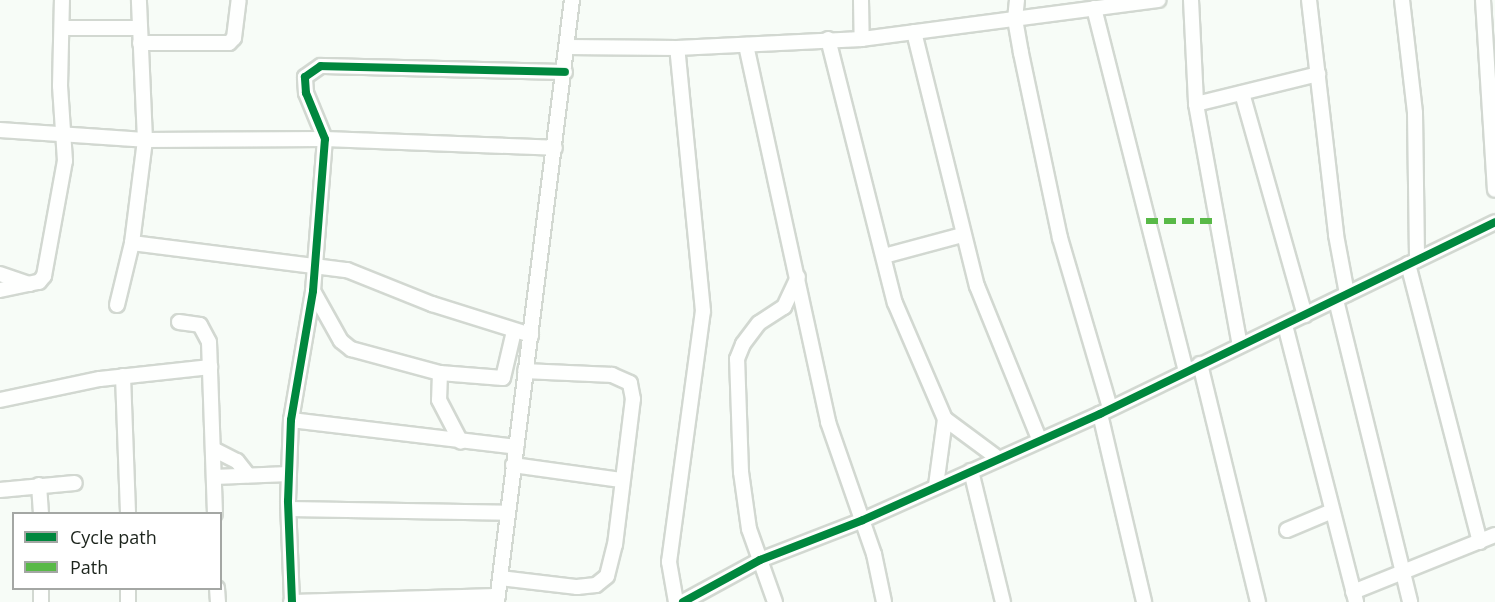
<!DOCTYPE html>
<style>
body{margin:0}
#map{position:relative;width:1495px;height:602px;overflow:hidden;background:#f7fcf7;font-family:"Open Sans",sans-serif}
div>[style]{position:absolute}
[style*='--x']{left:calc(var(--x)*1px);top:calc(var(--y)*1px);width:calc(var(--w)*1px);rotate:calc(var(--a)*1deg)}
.roads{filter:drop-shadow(2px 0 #d2d8d1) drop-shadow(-2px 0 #d2d8d1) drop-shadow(0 2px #d2d8d1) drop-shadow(0 -2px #d2d8d1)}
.street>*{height:14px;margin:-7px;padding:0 7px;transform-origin:7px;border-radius:7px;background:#fefffe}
.quiet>*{height:6px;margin-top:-3px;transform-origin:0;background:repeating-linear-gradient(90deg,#58b947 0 12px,transparent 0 18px)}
.cycleway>*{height:8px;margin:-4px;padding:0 4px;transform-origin:4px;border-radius:4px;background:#00873e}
span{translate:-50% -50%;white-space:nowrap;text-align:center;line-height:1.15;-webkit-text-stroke:5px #fff;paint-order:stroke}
.legend{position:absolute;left:12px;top:512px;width:210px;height:78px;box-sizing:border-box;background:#fff;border:2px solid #a4a7a4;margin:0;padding:8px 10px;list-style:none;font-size:18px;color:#1c241c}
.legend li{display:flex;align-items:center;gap:12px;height:30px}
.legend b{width:30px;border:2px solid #a4a7a4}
</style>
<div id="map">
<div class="roads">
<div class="street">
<div style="--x:861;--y:0;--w:39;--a:89"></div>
<div style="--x:1017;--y:0;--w:19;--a:96"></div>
<div style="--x:1015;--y:19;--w:35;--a:80"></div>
<div style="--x:1021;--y:53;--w:189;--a:78.1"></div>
<div style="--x:1060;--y:238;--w:177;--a:73.6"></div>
<div style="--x:1191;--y:0;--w:104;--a:87.2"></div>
<div style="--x:1196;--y:104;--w:245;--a:79.7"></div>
<div style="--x:1309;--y:0;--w:237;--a:83.4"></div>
<div style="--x:1336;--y:235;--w:60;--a:79.4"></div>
<div style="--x:1402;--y:0;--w:114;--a:83.4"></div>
<div style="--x:1415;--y:113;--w:147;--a:89.2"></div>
<div style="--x:1483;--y:0;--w:190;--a:86.4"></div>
<div style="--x:1094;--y:8;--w:374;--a:75.8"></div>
<div style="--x:62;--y:28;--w:78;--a:0"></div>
<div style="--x:914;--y:32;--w:262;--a:76.1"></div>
<div style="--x:977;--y:286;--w:165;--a:67.9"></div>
<div style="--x:828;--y:39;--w:272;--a:75.8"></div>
<div style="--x:895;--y:303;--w:126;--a:66.7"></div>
<div style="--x:945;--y:419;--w:68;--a:97.7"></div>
<div style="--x:140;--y:43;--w:89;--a:0"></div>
<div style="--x:229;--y:43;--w:7;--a:-45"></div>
<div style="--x:234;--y:38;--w:38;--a:-83"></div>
<div style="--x:746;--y:45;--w:386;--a:77.7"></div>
<div style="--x:828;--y:422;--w:140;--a:70.8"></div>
<div style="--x:874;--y:554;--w:49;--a:78.2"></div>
<div style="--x:567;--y:47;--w:110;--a:0.5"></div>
<div style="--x:677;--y:48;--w:185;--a:-2.8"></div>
<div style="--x:862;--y:39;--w:299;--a:-7.5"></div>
<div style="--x:1242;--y:93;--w:231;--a:74.2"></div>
<div style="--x:1196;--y:104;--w:126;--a:-13.8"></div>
<div style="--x:0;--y:130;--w:145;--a:3.9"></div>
<div style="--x:145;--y:140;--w:180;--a:-0.3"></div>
<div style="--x:325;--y:139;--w:230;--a:2.2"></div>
<div style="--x:132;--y:243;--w:217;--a:7.2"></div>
<div style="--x:347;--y:270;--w:92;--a:21.8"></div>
<div style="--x:432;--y:304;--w:104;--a:17.4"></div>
<div style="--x:884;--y:256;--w:81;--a:-15.1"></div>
<div style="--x:1408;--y:264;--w:287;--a:75.5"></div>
<div style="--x:0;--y:274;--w:31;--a:19"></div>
<div style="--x:0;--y:290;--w:40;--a:-12"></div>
<div style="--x:39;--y:282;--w:8;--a:-50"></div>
<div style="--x:44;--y:276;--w:117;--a:-79.7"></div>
<div style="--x:65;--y:161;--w:75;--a:-93.8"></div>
<div style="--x:60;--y:86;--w:86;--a:-88.7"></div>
<div style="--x:313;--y:291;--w:57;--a:60.8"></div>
<div style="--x:341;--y:341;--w:13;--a:39"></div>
<div style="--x:351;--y:349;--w:92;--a:15.1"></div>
<div style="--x:440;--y:373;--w:63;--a:4.5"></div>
<div style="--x:503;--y:378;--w:48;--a:-76.8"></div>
<div style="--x:1336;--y:300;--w:311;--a:76.2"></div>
<div style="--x:117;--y:305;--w:64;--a:-76.4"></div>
<div style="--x:132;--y:243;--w:104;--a:-82.8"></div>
<div style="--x:145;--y:140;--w:140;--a:-92.5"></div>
<div style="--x:179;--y:322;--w:21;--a:8"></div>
<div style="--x:200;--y:325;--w:19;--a:62"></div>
<div style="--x:209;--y:342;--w:172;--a:88"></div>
<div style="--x:1285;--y:325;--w:286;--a:75.6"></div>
<div style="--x:1200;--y:364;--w:245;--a:76.3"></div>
<div style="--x:440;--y:373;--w:27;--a:92"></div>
<div style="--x:439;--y:400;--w:47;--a:62.4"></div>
<div style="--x:123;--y:376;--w:138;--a:87.9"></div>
<div style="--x:0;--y:400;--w:102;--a:-11.9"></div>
<div style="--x:100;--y:379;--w:111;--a:-6.2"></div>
<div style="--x:1100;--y:414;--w:193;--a:76.8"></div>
<div style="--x:945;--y:419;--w:67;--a:36.5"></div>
<div style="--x:291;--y:420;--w:227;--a:6.8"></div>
<div style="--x:213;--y:449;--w:27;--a:27"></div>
<div style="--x:237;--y:461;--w:18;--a:52"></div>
<div style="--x:513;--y:465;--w:109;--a:7.9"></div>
<div style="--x:971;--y:471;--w:135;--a:76.3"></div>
<div style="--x:214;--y:477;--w:75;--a:-2.3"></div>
<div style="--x:39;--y:485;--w:29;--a:86"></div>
<div style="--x:0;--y:490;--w:75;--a:-5.3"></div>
<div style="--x:289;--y:509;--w:219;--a:1"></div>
<div style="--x:1287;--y:530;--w:49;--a:-22.9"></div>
<div style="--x:500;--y:578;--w:78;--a:6.7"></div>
<div style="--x:577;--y:587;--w:19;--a:-6"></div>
<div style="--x:596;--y:585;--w:14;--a:-39"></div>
<div style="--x:607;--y:576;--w:32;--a:-76"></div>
<div style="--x:615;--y:545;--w:147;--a:-83"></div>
<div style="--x:633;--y:399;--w:16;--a:-101"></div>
<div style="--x:630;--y:383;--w:20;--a:-156"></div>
<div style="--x:612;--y:375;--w:87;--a:-177.4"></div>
<div style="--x:217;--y:588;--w:14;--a:86"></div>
<div style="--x:1353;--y:592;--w:153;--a:-21.9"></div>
<div style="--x:41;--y:602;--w:14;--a:-90"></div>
<div style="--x:128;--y:602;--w:14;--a:-90"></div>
<div style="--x:291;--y:602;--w:207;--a:-1.7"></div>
<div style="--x:292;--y:602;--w:101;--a:-92.3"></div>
<div style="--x:288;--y:501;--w:81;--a:-87.9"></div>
<div style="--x:291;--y:420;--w:131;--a:-80.3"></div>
<div style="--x:313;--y:291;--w:152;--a:-85.5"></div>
<div style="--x:325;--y:139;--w:50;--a:-112.4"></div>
<div style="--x:306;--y:93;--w:16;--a:-94"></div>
<div style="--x:305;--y:77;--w:19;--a:-35"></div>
<div style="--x:321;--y:66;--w:244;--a:1.4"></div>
<div style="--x:497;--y:602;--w:607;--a:-82.9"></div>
<div style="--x:676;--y:602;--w:41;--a:-99.9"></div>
<div style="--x:669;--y:562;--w:253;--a:-82.3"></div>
<div style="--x:703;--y:311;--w:264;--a:-95.6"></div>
<div style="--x:683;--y:602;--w:88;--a:-28.6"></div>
<div style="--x:760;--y:560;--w:110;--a:-21.2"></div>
<div style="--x:863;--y:520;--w:260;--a:-24.1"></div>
<div style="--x:1100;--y:414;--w:439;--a:-25.9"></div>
<div style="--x:775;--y:602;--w:77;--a:-109.6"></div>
<div style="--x:749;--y:529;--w:58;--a:-98"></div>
<div style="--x:741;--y:472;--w:113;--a:-92"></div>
<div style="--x:737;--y:359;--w:16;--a:-68"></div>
<div style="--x:743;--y:344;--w:26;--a:-53"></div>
<div style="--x:759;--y:323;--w:30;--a:-33"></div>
<div style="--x:784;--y:307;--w:33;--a:-65"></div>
</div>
</div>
<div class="quiet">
<div style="--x:1146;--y:221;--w:71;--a:0"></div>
</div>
<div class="cycleway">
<div style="--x:292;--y:602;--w:101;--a:-92.3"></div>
<div style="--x:288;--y:501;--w:81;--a:-87.9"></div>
<div style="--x:291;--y:420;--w:131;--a:-80.3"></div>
<div style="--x:313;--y:291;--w:152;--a:-85.5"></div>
<div style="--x:325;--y:139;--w:50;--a:-112.4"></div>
<div style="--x:306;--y:93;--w:16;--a:-94"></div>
<div style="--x:305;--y:77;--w:19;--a:-35"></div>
<div style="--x:321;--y:66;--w:244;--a:1.4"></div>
<div style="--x:683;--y:602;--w:88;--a:-28.6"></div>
<div style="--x:760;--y:560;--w:110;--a:-21.2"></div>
<div style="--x:863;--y:520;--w:260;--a:-24.1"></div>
<div style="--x:1100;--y:414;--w:439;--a:-25.9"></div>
</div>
<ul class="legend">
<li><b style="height:8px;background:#00873e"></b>Cycle path</li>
<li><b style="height:8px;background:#58b947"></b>Path</li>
</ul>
</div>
